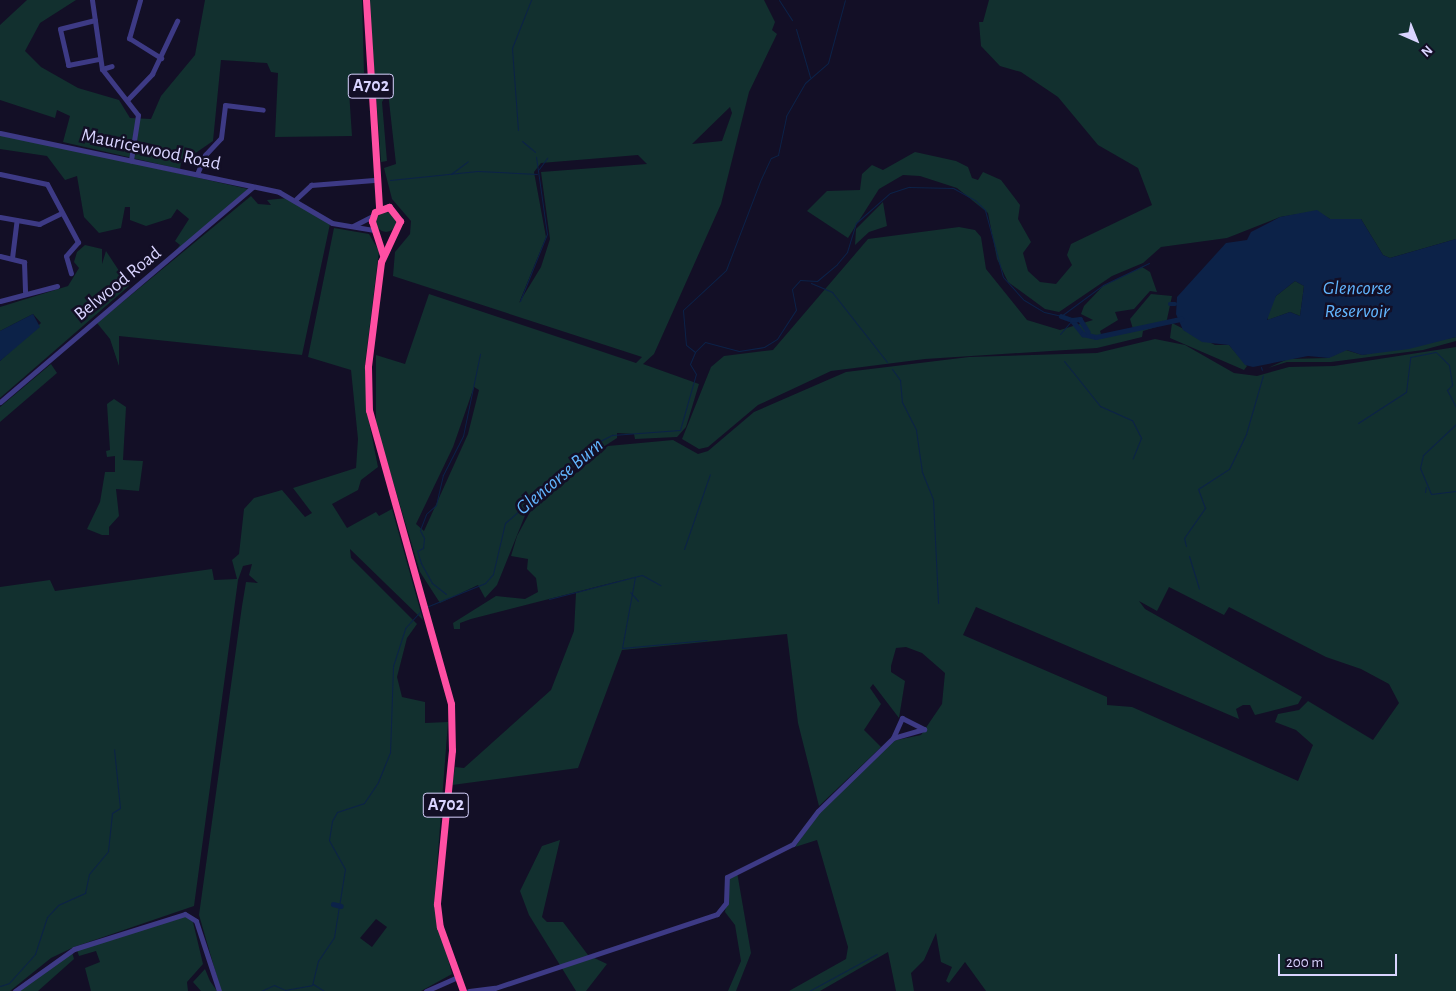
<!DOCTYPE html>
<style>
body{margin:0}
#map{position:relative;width:1456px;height:991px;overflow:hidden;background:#130f26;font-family:"Alegreya Sans",sans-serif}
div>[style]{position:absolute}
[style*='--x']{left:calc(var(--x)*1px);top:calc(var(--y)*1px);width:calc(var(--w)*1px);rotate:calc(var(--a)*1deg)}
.green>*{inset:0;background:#12302f}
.round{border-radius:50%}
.water>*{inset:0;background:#0c2248}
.stream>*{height:1px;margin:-0.5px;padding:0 0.5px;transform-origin:0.5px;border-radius:0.5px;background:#0c2248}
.canal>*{height:4.5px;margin:-2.25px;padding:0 2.25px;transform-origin:2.25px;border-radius:2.25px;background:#0c2248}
.minor>*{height:5px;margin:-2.5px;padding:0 2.5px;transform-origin:2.5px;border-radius:2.5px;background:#3d3a85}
.highway>*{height:7px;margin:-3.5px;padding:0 3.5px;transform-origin:3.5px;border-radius:3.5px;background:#ff4fa3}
span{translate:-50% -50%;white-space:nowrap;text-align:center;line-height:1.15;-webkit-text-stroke:5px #130f26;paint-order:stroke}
.shield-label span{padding:1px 4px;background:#130f26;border:1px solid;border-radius:4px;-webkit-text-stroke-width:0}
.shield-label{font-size:18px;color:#d9d4ff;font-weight:700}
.street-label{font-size:19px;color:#d9d4ff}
.water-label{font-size:20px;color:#62b6ff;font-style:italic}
.north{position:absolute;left:1391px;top:15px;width:50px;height:50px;-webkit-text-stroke:4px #130f26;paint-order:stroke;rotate:136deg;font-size:14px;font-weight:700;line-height:20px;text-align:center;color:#d9d4ff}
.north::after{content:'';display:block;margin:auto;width:18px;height:22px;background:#d9d4ff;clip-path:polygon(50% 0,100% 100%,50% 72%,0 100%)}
.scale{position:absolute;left:1278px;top:954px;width:119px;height:22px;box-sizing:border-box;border:2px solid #d9d4ff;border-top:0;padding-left:6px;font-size:15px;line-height:18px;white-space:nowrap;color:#d9d4ff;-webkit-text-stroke:4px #130f26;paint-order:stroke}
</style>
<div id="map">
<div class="green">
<div style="clip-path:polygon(27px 0,76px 0,40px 23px,25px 51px,41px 67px,78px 88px,119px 100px,130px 118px,151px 119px,161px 96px,195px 55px,205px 0,362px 0,364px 73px,348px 76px,352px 136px,275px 137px,278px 73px,271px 72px,267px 63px,221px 60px,213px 141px,181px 163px,180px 169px,63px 142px,70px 116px,57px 110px,55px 118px,0 100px,0 25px)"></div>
<div style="clip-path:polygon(evenodd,369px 0,764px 0,775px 22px,772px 30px,777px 34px,749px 92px,721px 204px,654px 354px,643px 364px,699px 384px,686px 427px,677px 437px,635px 439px,634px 434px,617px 433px,617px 438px,577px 464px,528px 508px,497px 585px,485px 598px,478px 585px,440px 603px,420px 572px,376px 425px,376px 355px,405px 364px,429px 294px,636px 363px,642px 357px,393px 276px,395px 252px,410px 234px,411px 221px,392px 199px,384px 168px,396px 164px,388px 92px,382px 102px,387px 161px,381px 162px,369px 0,730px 107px,732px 113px,722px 141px,692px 144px,730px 107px,369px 0,638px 155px,647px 164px,541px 172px,550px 239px,541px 267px,519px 303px,546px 237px,534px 172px,541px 163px,638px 155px,369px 0,474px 387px,479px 390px,468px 434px,424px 531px,416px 524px,453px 447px,474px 387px)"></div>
<div style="clip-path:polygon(989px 0,1456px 0,1456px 239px,1390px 258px,1383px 255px,1361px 219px,1330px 219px,1317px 211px,1280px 217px,1227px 238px,1161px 247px,1143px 263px,1112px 276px,1059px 312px,1045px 309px,1008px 282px,997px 259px,988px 213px,957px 188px,920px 176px,903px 175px,879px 189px,848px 238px,807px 211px,827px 191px,860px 190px,862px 174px,872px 165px,883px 170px,915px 152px,956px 161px,968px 167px,972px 178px,978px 180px,983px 172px,1001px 180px,1020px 205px,1018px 219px,1031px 242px,1023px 253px,1028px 271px,1040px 282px,1056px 284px,1072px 265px,1067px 255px,1071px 244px,1152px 205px,1138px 168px,1098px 145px,1058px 97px,1021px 72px,1000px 66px,981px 46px,979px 22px,983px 22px)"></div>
<div style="clip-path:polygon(0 135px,66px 148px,248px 189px,170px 258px,180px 245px,175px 241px,189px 219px,177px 209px,171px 218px,146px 226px,130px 220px,130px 207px,125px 207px,121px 228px,99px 233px,84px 217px,77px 176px,65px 180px,47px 156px,0 149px)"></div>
<div style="clip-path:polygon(251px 196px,258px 204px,271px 205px,267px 200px,288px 198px,330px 224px,302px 355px,119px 336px,119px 366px,110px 339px,97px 323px)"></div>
<div style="clip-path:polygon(883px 202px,887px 226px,869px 232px,855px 245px,856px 229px)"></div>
<div class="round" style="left:376px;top:212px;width:20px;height:20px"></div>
<div style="clip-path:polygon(959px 227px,975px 230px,981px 237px,986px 269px,1027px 320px,1060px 330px,1093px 320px,1081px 314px,1084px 306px,1103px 286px,1142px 267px,1150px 272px,1157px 292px,1150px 291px,1134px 309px,1115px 312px,1118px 320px,1100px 331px,1102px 337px,1133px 329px,1130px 319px,1151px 294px,1172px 296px,1166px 324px,1143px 331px,1142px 337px,1097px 348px,925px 359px,831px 371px,758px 405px,708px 447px,699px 449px,682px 439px,711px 367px,724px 356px,773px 350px,868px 239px)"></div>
<div style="clip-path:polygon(evenodd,334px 228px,369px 234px,379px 251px,365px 364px,368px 417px,378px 467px,361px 480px,358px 490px,332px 504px,347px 528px,376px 512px,379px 516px,392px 509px,423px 620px,350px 549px,351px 558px,417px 624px,407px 638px,397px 677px,402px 697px,425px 702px,425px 723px,448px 722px,434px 905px,452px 974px,421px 991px,221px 991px,199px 915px,242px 606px,246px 582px,258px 583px,249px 575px,252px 564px,243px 566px,238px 580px,194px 906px,74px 947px,51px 958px,10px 991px,0 991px,0 587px,50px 580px,55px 591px,212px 569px,214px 580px,237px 579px,232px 560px,239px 554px,244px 509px,254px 498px,282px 490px,305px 517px,312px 513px,293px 488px,356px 468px,358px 439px,351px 370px,308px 357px,334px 228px,376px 919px,387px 927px,372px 947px,360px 938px,376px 919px)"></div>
<div style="clip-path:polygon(85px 245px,102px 249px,102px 264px,106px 251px,129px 286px,0 398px,0 361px,41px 323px,33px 314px,0 331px,0 307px,68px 286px,79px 268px,74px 262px,77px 252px)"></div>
<div style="clip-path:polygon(1295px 281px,1304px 286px,1300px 316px,1290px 312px,1268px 320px,1266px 313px,1276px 296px)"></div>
<div style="clip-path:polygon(1172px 323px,1215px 345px,1229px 345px,1247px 366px,1244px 370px,1170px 338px)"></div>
<div style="clip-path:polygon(1456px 337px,1456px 341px,1423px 350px,1331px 362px,1287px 362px,1268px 368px,1288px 359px,1328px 358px,1346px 350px,1362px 355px)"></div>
<div style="clip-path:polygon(evenodd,1155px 339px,1185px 345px,1234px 373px,1257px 376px,1289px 367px,1334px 366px,1456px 347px,1456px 991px,986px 991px,965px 962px,949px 983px,946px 981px,952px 967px,941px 962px,936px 933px,924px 960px,911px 973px,914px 991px,896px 991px,888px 952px,820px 991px,789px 991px,846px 959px,848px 947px,817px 840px,795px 847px,820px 812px,892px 741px,921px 735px,942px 704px,945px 673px,922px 653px,906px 647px,896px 648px,891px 666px,891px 672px,905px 681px,899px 718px,873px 684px,870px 688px,881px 704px,864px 730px,881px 747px,819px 806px,798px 723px,787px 634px,622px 650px,578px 768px,452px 785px,455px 767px,464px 768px,551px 690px,574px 631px,576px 593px,635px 577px,471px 619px,460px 623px,460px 629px,454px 629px,453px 623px,496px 596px,525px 599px,538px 592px,536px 578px,527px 569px,528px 559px,511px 556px,517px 536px,530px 512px,608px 446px,673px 440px,698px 454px,708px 451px,754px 412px,846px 372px,969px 357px,1097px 353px,1155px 339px,1169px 587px,1224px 615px,1229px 607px,1326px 657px,1361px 669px,1389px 684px,1399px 703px,1373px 740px,1308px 701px,1299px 710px,1278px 714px,1275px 722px,1296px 730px,1313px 745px,1298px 781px,1132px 707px,1107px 705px,1107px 697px,963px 635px,976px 607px,1239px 719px,1236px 709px,1243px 705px,1250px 705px,1255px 715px,1298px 704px,1302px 697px,1145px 609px,1139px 601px,1157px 611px,1169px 587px)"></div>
<div style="clip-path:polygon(51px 364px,57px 373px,0 422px,0 407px)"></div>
<div style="clip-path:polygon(114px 399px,126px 407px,123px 460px,143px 461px,139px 491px,116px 489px,119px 516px,109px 527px,109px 535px,102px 535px,87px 529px,100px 502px,105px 472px,115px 472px,115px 456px,107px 457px,106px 451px,110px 450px,107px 404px)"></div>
<div style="clip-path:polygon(560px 840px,542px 917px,547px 922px,563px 922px,588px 955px,607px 964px,586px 991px,576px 991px,529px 915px,520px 891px,542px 846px)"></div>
<div style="clip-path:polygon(737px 872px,751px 953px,736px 991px,728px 991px,741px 961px,735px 925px,725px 912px,729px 879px)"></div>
<div style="clip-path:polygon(184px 916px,193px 922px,203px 964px,187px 982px,188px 991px,91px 991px,85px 968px,100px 962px,96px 951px,79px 956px,77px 950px)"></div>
<div style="clip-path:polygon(72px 952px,74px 959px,38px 991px,17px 991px)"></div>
<div style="clip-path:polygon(205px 969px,210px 981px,217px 991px,201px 991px,193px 982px)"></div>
</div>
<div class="water">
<div style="clip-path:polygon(evenodd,1317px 210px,1330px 219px,1361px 219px,1383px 255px,1390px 258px,1456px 239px,1456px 337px,1409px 349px,1362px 355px,1347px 350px,1329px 358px,1308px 356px,1253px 367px,1245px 365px,1229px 345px,1202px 342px,1183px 330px,1176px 314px,1177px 297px,1226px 243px,1247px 240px,1251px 232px,1280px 217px,1317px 210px,1295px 281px,1304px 286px,1300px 316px,1290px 312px,1267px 320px,1276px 296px,1295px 281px)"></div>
<div style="clip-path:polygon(33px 314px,40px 327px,0 361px,0 331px)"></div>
</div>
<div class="stream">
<div style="--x:779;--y:0;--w:24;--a:57"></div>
<div style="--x:796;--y:29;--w:50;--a:73.7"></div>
<div style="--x:518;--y:130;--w:82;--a:-94.2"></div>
<div style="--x:512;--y:48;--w:52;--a:-68.4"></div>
<div style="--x:522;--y:141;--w:17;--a:40"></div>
<div style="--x:539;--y:169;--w:14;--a:-54"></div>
<div style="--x:451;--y:174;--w:21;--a:-37"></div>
<div style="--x:390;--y:180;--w:88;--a:-5.8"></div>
<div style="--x:478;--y:171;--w:59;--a:2.9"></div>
<div style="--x:811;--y:283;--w:23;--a:23"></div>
<div style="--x:832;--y:292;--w:89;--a:51.8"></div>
<div style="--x:520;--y:301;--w:72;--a:-68.1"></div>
<div style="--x:547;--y:234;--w:78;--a:-98.1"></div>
<div style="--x:1060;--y:334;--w:18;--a:-49"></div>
<div style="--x:695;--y:352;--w:11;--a:-142"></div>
<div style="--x:686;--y:345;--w:35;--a:-95"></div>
<div style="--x:683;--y:310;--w:59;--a:-42.9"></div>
<div style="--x:726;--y:270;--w:97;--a:-69"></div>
<div style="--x:761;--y:179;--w:23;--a:-65"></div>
<div style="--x:771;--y:158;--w:8;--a:-23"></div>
<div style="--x:778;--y:155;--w:40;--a:-78"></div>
<div style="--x:786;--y:116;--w:38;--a:-60"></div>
<div style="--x:805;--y:83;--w:30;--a:-41"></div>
<div style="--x:828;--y:63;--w:65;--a:-74.9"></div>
<div style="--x:1064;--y:361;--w:58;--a:51.3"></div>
<div style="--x:1100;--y:406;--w:35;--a:24"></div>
<div style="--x:1132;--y:420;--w:20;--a:63"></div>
<div style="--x:1141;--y:438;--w:22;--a:112"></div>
<div style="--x:1261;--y:367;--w:3;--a:72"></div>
<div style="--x:892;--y:369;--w:14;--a:54"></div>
<div style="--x:900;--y:380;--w:22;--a:85"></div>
<div style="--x:902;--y:402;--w:31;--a:63"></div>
<div style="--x:916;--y:430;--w:42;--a:81.9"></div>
<div style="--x:922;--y:472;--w:29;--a:68"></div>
<div style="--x:933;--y:499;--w:104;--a:87.2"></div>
<div style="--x:1358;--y:423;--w:57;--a:-32.9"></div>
<div style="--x:1406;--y:392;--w:35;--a:-83"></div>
<div style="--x:1410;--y:357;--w:26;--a:-11"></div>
<div style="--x:1436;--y:352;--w:18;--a:45"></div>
<div style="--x:1449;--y:365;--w:20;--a:81"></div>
<div style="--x:1452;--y:385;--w:7;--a:135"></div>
<div style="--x:1447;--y:390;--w:19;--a:62"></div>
<div style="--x:1456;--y:424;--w:45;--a:136.8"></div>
<div style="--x:1423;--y:455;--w:13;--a:103"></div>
<div style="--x:1420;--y:468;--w:28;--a:67"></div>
<div style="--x:1431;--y:494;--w:25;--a:-7"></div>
<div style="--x:1425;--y:492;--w:5;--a:-79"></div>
<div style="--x:1186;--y:546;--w:8;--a:-104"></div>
<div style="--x:1184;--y:538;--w:37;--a:-55"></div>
<div style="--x:1205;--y:508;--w:20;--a:-110"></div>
<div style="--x:1198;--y:489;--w:37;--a:-33"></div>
<div style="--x:1229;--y:469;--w:39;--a:-64"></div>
<div style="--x:1246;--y:434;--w:61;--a:-73.9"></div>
<div style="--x:684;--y:549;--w:79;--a:-70.9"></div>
<div style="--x:1189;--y:556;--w:34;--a:73"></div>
<div style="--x:635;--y:577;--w:72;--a:100.4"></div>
<div style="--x:622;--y:648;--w:85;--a:-5.4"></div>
<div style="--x:630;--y:592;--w:12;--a:48"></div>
<div style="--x:446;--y:594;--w:18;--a:-142"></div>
<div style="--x:432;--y:583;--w:23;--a:-119"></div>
<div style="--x:421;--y:563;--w:13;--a:-108"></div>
<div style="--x:417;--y:551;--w:7;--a:-27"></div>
<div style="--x:423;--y:548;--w:10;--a:-84"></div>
<div style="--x:424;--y:538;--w:9;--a:-117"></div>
<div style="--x:420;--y:530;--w:17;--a:-69"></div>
<div style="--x:426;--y:514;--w:13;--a:-42"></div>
<div style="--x:436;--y:505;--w:31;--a:-77"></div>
<div style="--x:443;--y:475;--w:44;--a:-62.9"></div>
<div style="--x:463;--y:436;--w:84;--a:-78.3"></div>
<div style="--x:549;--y:599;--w:96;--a:-14.5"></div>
<div style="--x:642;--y:575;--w:21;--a:29"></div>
<div style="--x:426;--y:607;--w:64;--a:-22.1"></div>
<div style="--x:485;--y:583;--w:12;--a:-48"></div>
<div style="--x:493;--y:574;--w:52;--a:-76.8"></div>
<div style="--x:505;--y:523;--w:123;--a:-41.1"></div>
<div style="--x:598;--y:442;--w:16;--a:-27"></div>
<div style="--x:612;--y:435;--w:68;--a:-4.2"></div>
<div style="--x:680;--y:430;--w:58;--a:-74.1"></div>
<div style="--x:696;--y:374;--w:12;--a:-121"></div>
<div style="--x:690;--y:364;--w:13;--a:-67"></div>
<div style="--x:695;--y:352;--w:14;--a:-45"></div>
<div style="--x:705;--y:342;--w:35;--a:15"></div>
<div style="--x:739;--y:351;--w:25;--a:-9"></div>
<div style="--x:764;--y:347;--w:15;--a:-32"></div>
<div style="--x:777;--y:339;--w:35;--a:-57"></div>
<div style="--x:796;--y:310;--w:21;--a:-101"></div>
<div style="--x:792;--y:289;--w:12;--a:-48"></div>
<div style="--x:800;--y:280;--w:17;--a:3"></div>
<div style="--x:817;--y:281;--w:26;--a:-40"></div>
<div style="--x:837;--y:264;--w:16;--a:-50"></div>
<div style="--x:847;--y:252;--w:30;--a:-73"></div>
<div style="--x:856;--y:223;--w:45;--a:-41.4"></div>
<div style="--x:890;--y:193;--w:20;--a:-18"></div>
<div style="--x:909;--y:187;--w:44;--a:1.3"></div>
<div style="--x:953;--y:188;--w:26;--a:29"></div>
<div style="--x:976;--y:201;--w:13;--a:45"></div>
<div style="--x:985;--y:210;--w:69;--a:75"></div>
<div style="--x:1003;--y:277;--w:31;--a:48"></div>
<div style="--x:1024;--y:300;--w:23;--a:31"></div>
<div style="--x:1044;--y:312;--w:17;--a:13"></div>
<div style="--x:1061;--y:316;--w:52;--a:-36.4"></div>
<div style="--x:1103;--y:285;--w:51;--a:-25.6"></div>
<div style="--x:313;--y:984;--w:13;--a:32"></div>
<div style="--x:0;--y:986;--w:9;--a:-18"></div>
<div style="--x:9;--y:983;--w:39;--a:-48"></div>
<div style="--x:35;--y:954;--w:39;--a:-72"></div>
<div style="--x:47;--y:917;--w:16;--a:-47"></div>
<div style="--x:58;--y:905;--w:30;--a:-24"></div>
<div style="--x:85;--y:893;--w:19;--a:-78"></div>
<div style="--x:89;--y:874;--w:30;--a:-50"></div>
<div style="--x:108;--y:851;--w:38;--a:-84"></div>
<div style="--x:112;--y:813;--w:9;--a:-32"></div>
<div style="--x:120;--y:808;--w:59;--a:-95.8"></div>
<div style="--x:261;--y:991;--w:14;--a:-25"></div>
<div style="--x:274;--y:985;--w:12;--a:24"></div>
<div style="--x:285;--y:990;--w:27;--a:-10"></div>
<div style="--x:312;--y:985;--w:25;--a:-76"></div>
<div style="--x:318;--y:961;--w:29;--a:-56"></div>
<div style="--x:334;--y:937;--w:69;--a:-80.8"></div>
<div style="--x:345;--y:869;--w:33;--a:-119"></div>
<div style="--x:329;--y:840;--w:19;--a:-81"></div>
<div style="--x:332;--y:821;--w:10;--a:-61"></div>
<div style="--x:337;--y:812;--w:28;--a:-18"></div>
<div style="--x:364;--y:803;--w:25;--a:-56"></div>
<div style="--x:378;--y:782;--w:31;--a:-68"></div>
<div style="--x:390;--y:753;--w:87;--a:-88"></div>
<div style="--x:393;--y:666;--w:40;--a:-72"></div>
<div style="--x:405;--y:628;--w:23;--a:-47"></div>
<div style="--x:809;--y:991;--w:77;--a:-28.6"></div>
</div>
<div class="canal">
<div style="--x:1170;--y:304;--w:5;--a:0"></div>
<div style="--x:1061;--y:316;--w:12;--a:20"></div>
<div style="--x:1072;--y:320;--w:18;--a:52"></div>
<div style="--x:1083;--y:334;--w:13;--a:13"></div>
<div style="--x:1096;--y:337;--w:87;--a:-12"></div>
<div style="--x:1072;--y:320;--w:8;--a:-7"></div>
<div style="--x:1080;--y:319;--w:15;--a:58"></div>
<div style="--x:333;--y:904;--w:8;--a:14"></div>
</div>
<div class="minor">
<div style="--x:92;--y:0;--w:70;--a:81.8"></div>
<div style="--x:102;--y:69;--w:58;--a:52"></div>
<div style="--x:138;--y:115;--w:46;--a:98.8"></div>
<div style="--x:140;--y:0;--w:40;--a:106"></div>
<div style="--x:129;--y:38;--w:38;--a:32"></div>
<div style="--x:95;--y:20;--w:36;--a:166"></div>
<div style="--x:60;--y:29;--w:37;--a:77"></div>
<div style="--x:68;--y:65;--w:32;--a:-11"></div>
<div style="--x:102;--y:69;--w:10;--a:-17"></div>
<div style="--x:128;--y:99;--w:35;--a:-46"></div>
<div style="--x:152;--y:74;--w:59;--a:-64.7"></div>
<div style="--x:0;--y:133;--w:285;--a:11.9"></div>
<div style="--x:279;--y:192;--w:61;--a:30.3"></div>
<div style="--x:332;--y:223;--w:43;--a:9.5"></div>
<div style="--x:0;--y:174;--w:48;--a:12"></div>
<div style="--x:47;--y:184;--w:66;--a:61.9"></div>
<div style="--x:78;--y:242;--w:18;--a:131"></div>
<div style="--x:66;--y:256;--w:18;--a:74"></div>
<div style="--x:197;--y:174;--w:21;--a:-67"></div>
<div style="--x:205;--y:155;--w:23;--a:-47"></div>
<div style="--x:221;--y:138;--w:33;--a:-83"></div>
<div style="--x:225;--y:105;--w:38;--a:7"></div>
<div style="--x:296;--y:199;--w:21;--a:-43"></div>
<div style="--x:311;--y:185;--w:63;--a:-4.5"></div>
<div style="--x:0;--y:217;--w:40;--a:10"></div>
<div style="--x:39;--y:224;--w:25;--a:-26"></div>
<div style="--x:353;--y:226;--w:22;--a:-27"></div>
<div style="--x:0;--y:256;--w:25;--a:14"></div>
<div style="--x:24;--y:262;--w:30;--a:88"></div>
<div style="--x:12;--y:258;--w:38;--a:-83"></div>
<div style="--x:0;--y:301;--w:59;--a:-14.7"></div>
<div style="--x:0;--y:402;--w:332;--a:-40.4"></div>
<div style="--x:15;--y:991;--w:72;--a:-35.4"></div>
<div style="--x:74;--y:949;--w:116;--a:-17.5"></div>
<div style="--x:185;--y:914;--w:13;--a:32"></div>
<div style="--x:196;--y:921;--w:74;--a:71.8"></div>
<div style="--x:426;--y:991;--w:34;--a:-24"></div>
<div style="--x:469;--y:991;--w:26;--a:-7"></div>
<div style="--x:495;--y:988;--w:234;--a:-18.4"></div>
<div style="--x:717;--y:914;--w:14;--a:-51"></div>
<div style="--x:726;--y:903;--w:26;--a:-88"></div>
<div style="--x:727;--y:877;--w:74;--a:-26.6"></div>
<div style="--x:793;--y:844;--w:41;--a:-52.9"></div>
<div style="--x:818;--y:811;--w:105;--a:-44.2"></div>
<div style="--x:893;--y:738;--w:22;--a:-66"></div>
<div style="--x:902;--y:718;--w:25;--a:27"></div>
<div style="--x:924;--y:729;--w:32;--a:164"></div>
</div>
<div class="highway">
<div style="--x:366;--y:0;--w:209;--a:86.4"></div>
<div style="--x:383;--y:255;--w:36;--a:-108"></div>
<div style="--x:372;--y:221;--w:9;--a:-72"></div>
<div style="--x:375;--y:212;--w:15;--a:-20"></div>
<div style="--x:389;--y:207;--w:18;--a:52"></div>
<div style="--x:400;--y:221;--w:45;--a:114.9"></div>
<div style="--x:381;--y:262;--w:106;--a:97.1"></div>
<div style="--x:368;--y:367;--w:43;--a:88.7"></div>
<div style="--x:369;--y:410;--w:305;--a:74.4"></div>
<div style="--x:451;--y:704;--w:46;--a:88.8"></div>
<div style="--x:452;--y:750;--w:155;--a:95.6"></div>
<div style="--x:437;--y:904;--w:23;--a:83"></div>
<div style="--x:440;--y:927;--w:68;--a:70.2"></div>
</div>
<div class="shield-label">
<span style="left:371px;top:86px">A702</span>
<span style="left:446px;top:805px">A702</span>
</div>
<div class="street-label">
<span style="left:151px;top:150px;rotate:12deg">Mauricewood Road</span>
<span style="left:118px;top:284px;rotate:-39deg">Belwood Road</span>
</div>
<div class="water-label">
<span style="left:1357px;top:300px">Glencorse<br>Reservoir</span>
<span style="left:560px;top:477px;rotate:-40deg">Glencorse Burn</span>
</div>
<div class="north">N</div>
<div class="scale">200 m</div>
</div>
